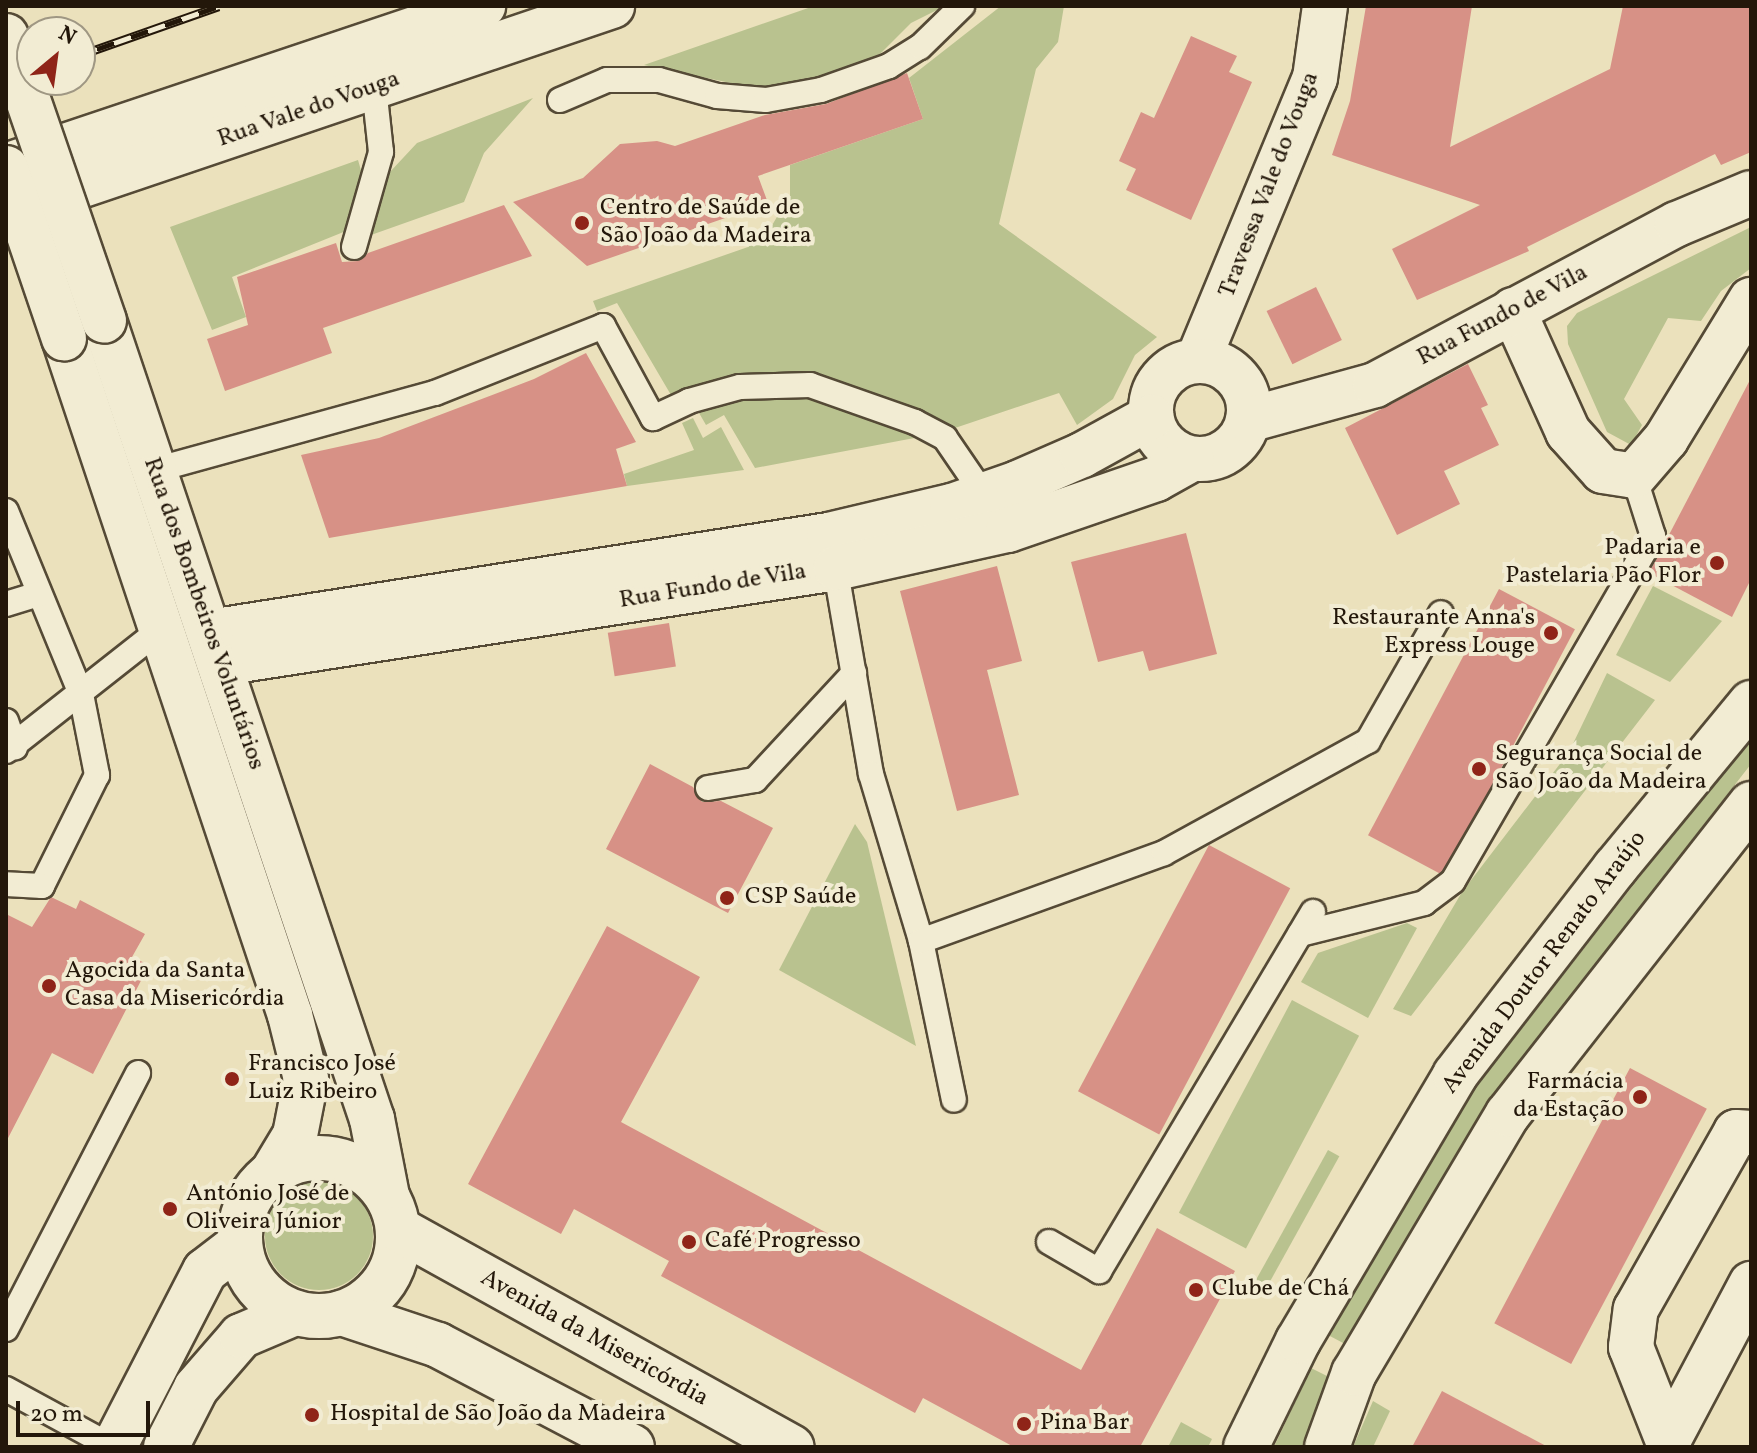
<!DOCTYPE html>
<html>
<head>
<meta charset="utf-8">
<style>
	body { margin:0 }
	#map { position:relative; width:1757px; height:1453px; overflow:hidden; background:#ebe1bc; font-family:Vollkorn,serif }
	div>[style] { position:absolute }
	[style*='--x'] { left:calc(var(--x)*1px); top:calc(var(--y)*1px); width:calc(var(--w)*1px); rotate:calc(var(--a)*1deg) }
	.green>* { inset:0; background:#b9c28f; transform-origin:0 0 }
	.round { border-radius:50% }
	.building>* { inset:0; background:#d79186; transform-origin:0 0 }
	.roads { filter:drop-shadow(2px 0 #554a36) drop-shadow(-2px 0 #554a36) drop-shadow(0 2px #554a36) drop-shadow(0 -2px #554a36) }
	.service>* { height:24px; margin:-12px; padding:0 12px; transform-origin:12px; border-radius:12px; background:#f2ecd3 }
	.minor>* { height:44px; margin:-22px; padding:0 22px; transform-origin:22px; border-radius:22px; background:#f2ecd3 }
	.minor>.ring { margin:-22px; padding:0; box-sizing:content-box; background:none; border:44px solid #f2ecd3; border-radius:50% }
	.tertiary>* { height:44px; margin:-22px; padding:0 22px; transform-origin:22px; border-radius:22px; background:#f2ecd3 }
	.tertiary>.ring { margin:-22px; padding:0; box-sizing:content-box; background:none; border:44px solid #f2ecd3; border-radius:50% }
	.secondary>* { height:44px; margin:-22px; padding:0 22px; transform-origin:22px; border-radius:22px; background:#f2ecd3 }
	.rail>* { height:9px; margin-top:-4.5px; transform-origin:0; background:repeating-linear-gradient(90deg,#f2ecd3 0 18px,#23170a 0 36px); box-sizing:border-box; border-block:2px solid #23170a }
	.bridges { filter:drop-shadow(2px 0 #554a36) drop-shadow(-2px 0 #554a36) drop-shadow(0 2px #554a36) drop-shadow(0 -2px #554a36) }
	.tertiary-bridge>* { height:44px; margin:-22px; padding:0 22px; transform-origin:22px; border-radius:22px; background:#f2ecd3 }
	.dots>* { width:22px; height:22px; translate:-50% -50%; box-sizing:border-box; border:4px solid #f2ecd3; border-radius:50% }
	span { translate:-50% -50%; white-space:nowrap; text-align:center; line-height:1.15; -webkit-text-stroke:8px #f2ecd3; paint-order:stroke }
	.street-label { font-size:24px; color:#23170a }
	.poi-label { font-size:24px; color:#23170a }
	.left { translate:0 -50%; text-align:left }
	.right { translate:-100% -50%; text-align:right }
	.frame { position:absolute; inset:0; border:8px solid #23170a; pointer-events:none }
	.north { position:absolute; left:16px; top:16px; width:80px; height:80px; box-sizing:border-box; background:#f2ecd3; border:2px solid #9f9783; border-radius:50%; rotate:29deg; font-size:22px; font-weight:700; line-height:32px; text-align:center; color:#23170a }
	.north::after { content:''; display:block; margin:auto; width:28px; height:36px; background:#8f2418; clip-path:polygon(50% 0,100% 100%,50% 72%,0 100%) }
	.scale { position:absolute; left:16px; top:1401px; width:134px; height:36px; box-sizing:border-box; border:4px solid #23170a; border-top:0; padding-left:10px; font-size:24px; line-height:28px; white-space:nowrap; color:#23170a; -webkit-text-stroke:6px #f2ecd3; paint-order:stroke }
</style>
</head>
<body>
<div id="map">
	<div class="green">
		<i style="clip-path:polygon(814px 6px,945px 6px,911px 23px,870px 64px,785px 89px,750px 87px,644px 65px)"></i>
		<i style="clip-path:polygon(1001px 6px,1064px 6px,1058px 42px,1036px 69px,999px 224px,1157px 337px,1135px 355px,1113px 399px,1077px 425px,1059px 393px,952px 429px,875px 394px,804px 378px,736px 380px,671px 395px,617px 303px,597px 311px,593px 301px,748px 247px,771px 227px,790px 195px,790px 165px,923px 119px,909px 78px)"></i>
		<i style="clip-path:polygon(533px 98px,484px 153px,464px 202px,371px 235px,389px 173px,417px 143px)"></i>
		<i style="clip-path:polygon(358px 160px,362px 174px,346px 231px,232px 277px,246px 317px,212px 330px,170px 227px)"></i>
		<i style="clip-path:polygon(1751px 227px,1751px 268px,1721px 291px,1701px 321px,1668px 318px,1624px 399px,1642px 425px,1631px 445px,1607px 432px,1568px 344px,1567px 326px,1577px 313px)"></i>
		<i style="clip-path:polygon(800px 392px,925px 436px,755px 468px,724px 415px,706px 425px,695px 406px)"></i>
		<i style="clip-path:polygon(693px 418px,703px 438px,721px 427px,744px 470px,627px 486px,624px 474px,694px 450px,682px 423px)"></i>
		<i style="clip-path:polygon(1653px 586px,1722px 621px,1670px 682px,1616px 655px)"></i>
		<i style="clip-path:polygon(1607px 673px,1655px 700px,1411px 1016px,1393px 1009px,1462px 892px,1569px 752px)"></i>
		<i style="clip-path:polygon(1751px 734px,1751px 764px,1491px 1098px,1345px 1344px,1328px 1335px,1476px 1087px)"></i>
		<i style="clip-path:polygon(855px 824px,867px 842px,916px 1046px,779px 970px)"></i>
		<i style="clip-path:polygon(1407px 923px,1417px 928px,1368px 1018px,1301px 982px,1318px 953px)"></i>
		<i style="left:1292px;top:1000px;width:76px;height:241px;rotate:28deg"></i>
		<i style="left:1328px;top:1150px;width:13px;height:155px;rotate:29deg"></i>
		<i class="round" style="left:265px;top:1182px;width:108px;height:108px"></i>
		<i style="clip-path:polygon(1311px 1368px,1331px 1378px,1302px 1447px,1274px 1447px)"></i>
		<i style="clip-path:polygon(1373px 1401px,1390px 1411px,1373px 1447px,1353px 1447px)"></i>
		<i style="clip-path:polygon(1181px 1422px,1212px 1439px,1208px 1447px,1168px 1447px)"></i>
	</div>
	<div class="building">
		<i style="clip-path:polygon(1366px 6px,1472px 6px,1450px 147px,1610px 69px,1623px 6px,1751px 6px,1751px 152px,1721px 165px,1715px 154px,1527px 247px,1529px 251px,1417px 300px,1392px 249px,1480px 205px,1332px 155px,1350px 101px)"></i>
		<i style="clip-path:polygon(1191px 36px,1237px 56px,1229px 72px,1252px 82px,1191px 220px,1126px 190px,1136px 169px,1119px 161px,1141px 112px,1154px 118px)"></i>
		<i style="clip-path:polygon(907px 73px,923px 119px,758px 176px,768px 203px,587px 266px,513px 202px,583px 178px,620px 144px,657px 141px,675px 146px,765px 115px,826px 104px)"></i>
		<i style="clip-path:polygon(504px 205px,532px 256px,323px 328px,332px 353px,225px 391px,207px 339px,248px 325px,237px 277px,336px 243px,342px 262px,358px 261px,368px 253px)"></i>
		<i style="left:1316px;top:287px;width:59px;height:55px;rotate:64deg"></i>
		<i style="clip-path:polygon(586px 353px,636px 442px,616px 449px,627px 486px,329px 538px,301px 455px,379px 438px,534px 379px)"></i>
		<i style="clip-path:polygon(1468px 364px,1488px 405px,1481px 408px,1499px 445px,1444px 471px,1460px 504px,1397px 535px,1345px 428px)"></i>
		<i style="clip-path:polygon(1751px 378px,1751px 579px,1732px 617px,1649px 573px)"></i>
		<i style="clip-path:polygon(1186px 533px,1217px 654px,1149px 671px,1143px 651px,1098px 662px,1071px 562px)"></i>
		<i style="clip-path:polygon(997px 566px,1022px 661px,987px 670px,1019px 795px,957px 811px,900px 591px)"></i>
		<i style="left:1499px;top:589px;width:86px;height:279px;rotate:28deg"></i>
		<i style="left:669px;top:623px;width:44px;height:62px;rotate:81deg"></i>
		<i style="clip-path:polygon(650px 764px,693px 787px,702px 802px,721px 801px,773px 828px,728px 913px,606px 849px)"></i>
		<i style="left:1209px;top:845px;width:92px;height:279px;rotate:28deg"></i>
		<i style="clip-path:polygon(51px 897px,76px 909px,80px 900px,145px 934px,132px 957px,149px 965px,93px 1074px,52px 1053px,6px 1142px,6px 914px,32px 927px)"></i>
		<i style="clip-path:polygon(607px 926px,700px 977px,621px 1122px,1081px 1370px,1157px 1228px,1235px 1271px,1140px 1447px,1014px 1447px,923px 1398px,915px 1413px,661px 1276px,669px 1261px,574px 1209px,561px 1234px,468px 1184px)"></i>
		<i style="left:1630px;top:1068px;width:87px;height:289px;rotate:28deg"></i>
		<i style="clip-path:polygon(1442px 1391px,1548px 1447px,1412px 1447px)"></i>
	</div>
	<div class="roads">
		<div class="service">
			<i style="--x:560;--y:100;--w:51;--a:-23.1"></i>
			<i style="--x:607;--y:80;--w:52;--a:0"></i>
			<i style="--x:659;--y:80;--w:60;--a:15.4"></i>
			<i style="--x:717;--y:96;--w:49;--a:4.7"></i>
			<i style="--x:766;--y:100;--w:56;--a:-10.3"></i>
			<i style="--x:821;--y:90;--w:72;--a:-19.4"></i>
			<i style="--x:889;--y:66;--w:36;--a:-32"></i>
			<i style="--x:920;--y:47;--w:59;--a:-44.3"></i>
			<i style="--x:354;--y:247;--w:99;--a:-74.1"></i>
			<i style="--x:381;--y:152;--w:64;--a:-96.2"></i>
			<i style="--x:155;--y:470;--w:290;--a:-15.4"></i>
			<i style="--x:435;--y:393;--w:181;--a:-21.7"></i>
			<i style="--x:603;--y:326;--w:105;--a:61.5"></i>
			<i style="--x:653;--y:418;--w:40;--a:-25"></i>
			<i style="--x:689;--y:401;--w:53;--a:-15.4"></i>
			<i style="--x:740;--y:387;--w:70;--a:-1.6"></i>
			<i style="--x:810;--y:385;--w:111;--a:19.4"></i>
			<i style="--x:915;--y:422;--w:34;--a:28"></i>
			<i style="--x:945;--y:438;--w:69;--a:55.6"></i>
			<i style="--x:6;--y:511;--w:198;--a:67.7"></i>
			<i style="--x:81;--y:694;--w:83;--a:78.8"></i>
			<i style="--x:97;--y:775;--w:124;--a:116.4"></i>
			<i style="--x:42;--y:886;--w:36;--a:-177"></i>
			<i style="--x:834;--y:560;--w:217;--a:80.2"></i>
			<i style="--x:871;--y:774;--w:174;--a:73.3"></i>
			<i style="--x:921;--y:941;--w:162;--a:78.3"></i>
			<i style="--x:6;--y:604;--w:34;--a:-17"></i>
			<i style="--x:6;--y:721;--w:28;--a:71"></i>
			<i style="--x:6;--y:751;--w:196;--a:-38.2"></i>
			<i style="--x:708;--y:788;--w:48;--a:-9.7"></i>
			<i style="--x:755;--y:780;--w:146;--a:-47.2"></i>
			<i style="--x:1300;--y:934;--w:128;--a:-14"></i>
			<i style="--x:1424;--y:903;--w:36;--a:-37"></i>
			<i style="--x:1453;--y:881;--w:399;--a:-59.9"></i>
			<i style="--x:1653;--y:536;--w:63;--a:-107.6"></i>
			<i style="--x:921;--y:941;--w:258;--a:-19.9"></i>
			<i style="--x:1164;--y:853;--w:233;--a:-28.8"></i>
			<i style="--x:1368;--y:741;--w:147;--a:-60.3"></i>
			<i style="--x:1049;--y:1242;--w:58;--a:30.1"></i>
			<i style="--x:1099;--y:1271;--w:418;--a:-59.2"></i>
			<i style="--x:6;--y:1329;--w:288;--a:-62.7"></i>
			<i style="--x:6;--y:1389;--w:122;--a:28.5"></i>
		</div>
		<div class="minor">
			<i style="--x:11;--y:164;--w:498;--a:-18.5"></i>
			<i style="--x:24;--y:205;--w:621;--a:-18.7"></i>
			<i style="--x:1513;--y:310;--w:134;--a:65.7"></i>
			<i style="--x:1568;--y:432;--w:52;--a:48.1"></i>
			<i style="--x:1603;--y:471;--w:31;--a:9"></i>
			<i style="--x:1634;--y:476;--w:49;--a:-49.1"></i>
			<i style="--x:1666;--y:439;--w:163;--a:-58.6"></i>
			<i style="--x:1198;--y:360;--w:305;--a:-67.5"></i>
			<i style="--x:1315;--y:78;--w:73;--a:-82.1"></i>
			<i class="ring" style="left:1151px;top:361px;width:54px;height:54px"></i>
			<i style="--x:1248;--y:420;--w:132;--a:-15.4"></i>
			<i style="--x:1375;--y:385;--w:342;--a:-28.1"></i>
			<i style="--x:1677;--y:224;--w:80;--a:-22.7"></i>
			<i style="--x:210;--y:632;--w:627;--a:-8.91"></i>
			<i style="--x:829;--y:535;--w:126;--a:-13.3"></i>
			<i style="--x:952;--y:506;--w:70;--a:-19.2"></i>
			<i style="--x:1018;--y:483;--w:70;--a:-23.6"></i>
			<i style="--x:1082;--y:455;--w:79;--a:-28.8"></i>
			<i style="--x:221;--y:663;--w:622;--a:-8.78"></i>
			<i style="--x:836;--y:568;--w:176;--a:-12.5"></i>
			<i style="--x:1008;--y:530;--w:157;--a:-19"></i>
			<i style="--x:1156;--y:479;--w:41;--a:-29.1"></i>
			<i style="--x:1668;--y:1441;--w:101;--a:-111.5"></i>
			<i style="--x:1631;--y:1347;--w:38;--a:-83"></i>
			<i style="--x:1636;--y:1309;--w:203;--a:-60.5"></i>
			<i style="--x:1736;--y:1132;--w:15;--a:4"></i>
			<i style="--x:114;--y:1447;--w:198;--a:-62.7"></i>
			<i style="--x:205;--y:1271;--w:44;--a:-37.6"></i>
			<i style="--x:166;--y:1447;--w:66;--a:-63"></i>
			<i style="--x:196;--y:1388;--w:69;--a:-49.1"></i>
			<i style="--x:241;--y:1336;--w:59;--a:-23.1"></i>
			<i style="--x:1669;--y:1447;--w:6;--a:-99"></i>
			<i style="--x:1668;--y:1441;--w:178;--a:-62.1"></i>
		</div>
		<div class="tertiary">
			<i style="--x:104;--y:321;--w:842;--a:71.44"></i>
			<i style="--x:372;--y:1119;--w:78;--a:79"></i>
			<i style="--x:64;--y:338;--w:714;--a:71.54"></i>
			<i style="--x:290;--y:1015;--w:66;--a:76"></i>
			<i style="--x:306;--y:1079;--w:57;--a:101.1"></i>
			<i style="--x:295;--y:1135;--w:47;--a:121"></i>
			<i class="ring" style="left:240px;top:1158px;width:114px;height:114px"></i>
			<i style="--x:398;--y:1229;--w:450;--a:29"></i>
			<i style="--x:342;--y:1313;--w:101;--a:18.4"></i>
			<i style="--x:438;--y:1345;--w:219;--a:27.7"></i>
		</div>
		<div class="secondary">
			<i style="--x:1246;--y:1447;--w:118;--a:-63.9"></i>
			<i style="--x:1298;--y:1341;--w:309;--a:-59.4"></i>
			<i style="--x:1455;--y:1075;--w:262;--a:-52.3"></i>
			<i style="--x:1615;--y:868;--w:214;--a:-50.5"></i>
			<i style="--x:1327;--y:1447;--w:79;--a:-70"></i>
			<i style="--x:1354;--y:1373;--w:301;--a:-59.3"></i>
			<i style="--x:1508;--y:1114;--w:394;--a:-51.9"></i>
		</div>
	</div>
	<div class="rail">
		<i style="--x:80;--y:55;--w:147;--a:-19.4"></i>
		<i style="--x:6;--y:80;--w:28;--a:-19"></i>
	</div>
	<div class="bridges">
		<div class="tertiary-bridge">
			<i style="--x:6;--y:36;--w:301;--a:71"></i>
			<i style="--x:6;--y:168;--w:180;--a:71.2"></i>
		</div>
	</div>
	<div class="dots">
		<i style="left:582px;top:223px;background:#8f2418"></i>
		<i style="left:1717px;top:563px;background:#8f2418"></i>
		<i style="left:1551px;top:633px;background:#8f2418"></i>
		<i style="left:1479px;top:769px;background:#8f2418"></i>
		<i style="left:727px;top:898px;background:#8f2418"></i>
		<i style="left:49px;top:986px;background:#8f2418"></i>
		<i style="left:232px;top:1079px;background:#8f2418"></i>
		<i style="left:1640px;top:1097px;background:#8f2418"></i>
		<i style="left:170px;top:1209px;background:#8f2418"></i>
		<i style="left:689px;top:1242px;background:#8f2418"></i>
		<i style="left:1196px;top:1290px;background:#8f2418"></i>
		<i style="left:312px;top:1415px;background:#8f2418"></i>
		<i style="left:1024px;top:1424px;background:#8f2418"></i>
	</div>
	<div class="street-label">
		<span style="left:309px;top:110px;rotate:-19deg">Rua Vale do Vouga</span>
		<span style="left:1270px;top:185px;rotate:-69deg">Travessa Vale do Vouga</span>
		<span style="left:1503px;top:316px;rotate:-28deg">Rua Fundo de Vila</span>
		<span style="left:713px;top:587px;rotate:-9deg">Rua Fundo de Vila</span>
		<span style="left:203px;top:614px;rotate:71deg">Rua dos Bombeiros Voluntários</span>
		<span style="left:1545px;top:963px;rotate:-53deg">Avenida Doutor Renato Araújo</span>
		<span style="left:594px;top:1339px;rotate:29deg">Avenida da Misericórdia</span>
	</div>
	<div class="poi-label">
		<span class="left" style="left:600px;top:223px">Centro de Saúde de<br>São João da Madeira</span>
		<span class="right" style="left:1701px;top:563px">Padaria e<br>Pastelaria Pão Flor</span>
		<span class="right" style="left:1535px;top:633px">Restaurante Anna's<br>Express Louge</span>
		<span class="left" style="left:1495px;top:769px">Segurança Social de<br>São João da Madeira</span>
		<span class="left" style="left:745px;top:898px">CSP Saúde</span>
		<span class="left" style="left:65px;top:986px">Agocida da Santa<br>Casa da Misericórdia</span>
		<span class="left" style="left:248px;top:1079px">Francisco José<br>Luiz Ribeiro</span>
		<span class="right" style="left:1624px;top:1097px">Farmácia<br>da Estação</span>
		<span class="left" style="left:186px;top:1209px">António José de<br>Oliveira Júnior</span>
		<span class="left" style="left:705px;top:1242px">Café Progresso</span>
		<span class="left" style="left:1212px;top:1290px">Clube de Chá</span>
		<span class="left" style="left:330px;top:1415px">Hospital de São João da Madeira</span>
		<span class="left" style="left:1040px;top:1424px">Pina Bar</span>
	</div>
	<div class="frame"></div>
	<div class="north">N</div>
	<div class="scale">20 m</div>
</div>
</body>
</html>
